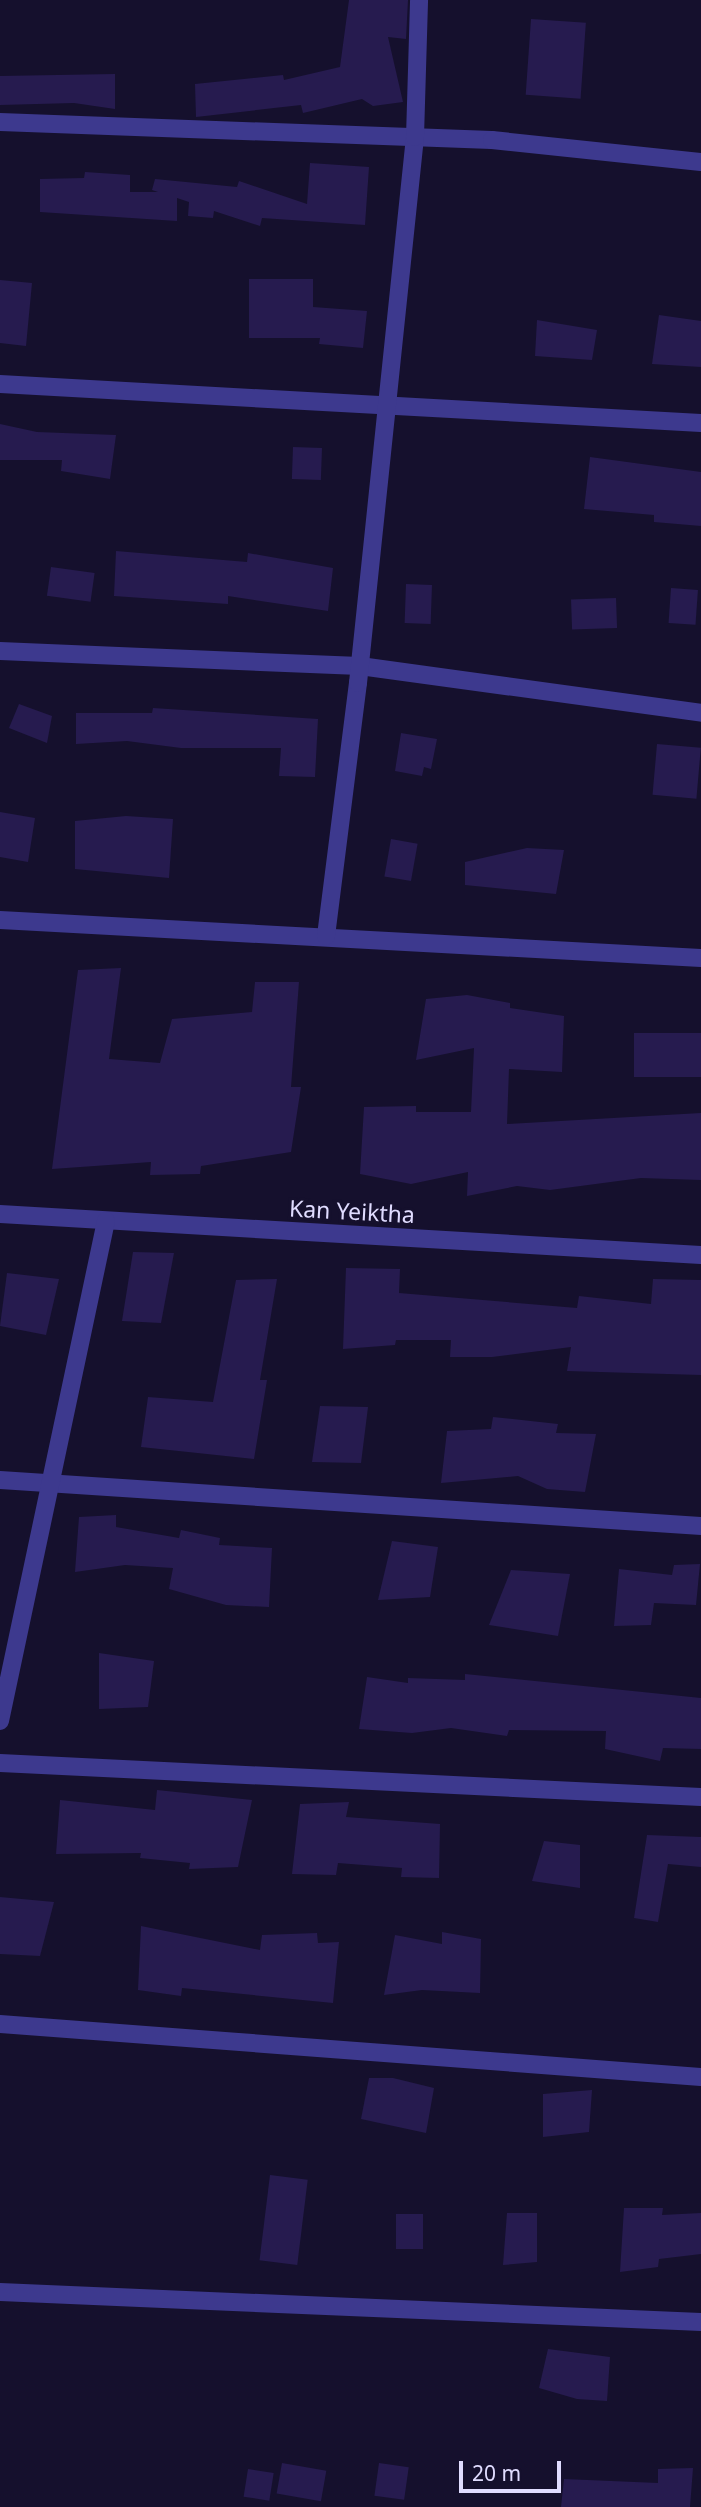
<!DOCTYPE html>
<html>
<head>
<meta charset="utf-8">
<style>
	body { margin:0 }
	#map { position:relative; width:701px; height:2507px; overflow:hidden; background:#15102d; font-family:"Noto Sans",sans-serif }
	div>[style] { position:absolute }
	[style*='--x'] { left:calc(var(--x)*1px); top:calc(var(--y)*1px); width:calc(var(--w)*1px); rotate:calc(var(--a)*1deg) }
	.building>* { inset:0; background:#261b4f; transform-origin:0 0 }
	.minor>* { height:18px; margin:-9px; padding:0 9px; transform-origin:9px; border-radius:9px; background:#3d398e }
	span { translate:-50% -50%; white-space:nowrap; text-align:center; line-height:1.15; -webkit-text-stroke:6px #15102d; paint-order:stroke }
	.street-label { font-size:23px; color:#e0dcff }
	.scale { position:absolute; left:459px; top:2461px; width:102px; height:32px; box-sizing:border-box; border:4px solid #e0dcff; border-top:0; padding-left:9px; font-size:21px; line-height:24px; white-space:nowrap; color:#e0dcff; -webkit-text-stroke:5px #15102d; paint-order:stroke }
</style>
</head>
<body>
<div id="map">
	<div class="building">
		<i style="clip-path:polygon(349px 0,408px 0,406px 39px,388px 37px,403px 102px,373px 106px,362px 99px,303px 113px,301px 105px,196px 117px,195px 84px,283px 75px,284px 80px,340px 67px)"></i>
		<i style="left:531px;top:19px;width:55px;height:76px;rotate:4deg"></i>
		<i style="clip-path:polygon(115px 74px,115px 109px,74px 103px,0 105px,0 76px)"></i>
		<i style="clip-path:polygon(310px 163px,369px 167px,365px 225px,262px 218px,260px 226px,214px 211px,213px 218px,188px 216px,189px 202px,177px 198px,177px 221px,40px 212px,40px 179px,84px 178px,85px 172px,130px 175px,130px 192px,158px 192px,152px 190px,155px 179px,237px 187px,239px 181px,307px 204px)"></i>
		<i style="clip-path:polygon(249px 279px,313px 279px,313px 307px,367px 311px,363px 348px,319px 344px,320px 338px,249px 338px)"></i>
		<i style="clip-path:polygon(0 280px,32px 283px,26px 346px,0 343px)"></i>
		<i style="clip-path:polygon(659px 315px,701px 321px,701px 367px,652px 364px)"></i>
		<i style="clip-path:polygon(537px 320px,597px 330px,592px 360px,535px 356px)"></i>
		<i style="clip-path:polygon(0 424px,37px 432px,116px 435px,110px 479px,61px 471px,62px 460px,0 460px)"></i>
		<i style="left:293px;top:447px;width:29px;height:32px;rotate:2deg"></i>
		<i style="clip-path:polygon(590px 457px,701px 472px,701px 526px,654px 522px,654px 515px,584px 509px)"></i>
		<i style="clip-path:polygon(116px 551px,247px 562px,248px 553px,333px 568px,328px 611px,228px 596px,228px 604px,114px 596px)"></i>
		<i style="left:51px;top:567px;width:44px;height:29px;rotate:8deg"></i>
		<i style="left:406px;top:584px;width:26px;height:39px;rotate:2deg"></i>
		<i style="left:671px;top:588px;width:27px;height:35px;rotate:4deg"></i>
		<i style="left:616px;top:598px;width:30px;height:45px;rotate:88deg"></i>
		<i style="clip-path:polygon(19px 704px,52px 716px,47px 743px,9px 728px)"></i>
		<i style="clip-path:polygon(153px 708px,318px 719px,315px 777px,279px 776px,281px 748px,181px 748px,127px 741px,76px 744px,76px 713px,152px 713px)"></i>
		<i style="clip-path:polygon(401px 733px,437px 739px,431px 769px,424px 767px,422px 776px,395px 771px)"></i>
		<i style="left:657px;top:744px;width:44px;height:51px;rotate:5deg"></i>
		<i style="clip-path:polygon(0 812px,35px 818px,28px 862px,0 857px)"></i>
		<i style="clip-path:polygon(126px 816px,173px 819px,169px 878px,75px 869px,75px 821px)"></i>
		<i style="left:391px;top:839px;width:27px;height:38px;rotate:10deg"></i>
		<i style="clip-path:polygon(527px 848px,564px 850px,556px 894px,465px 885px,465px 862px)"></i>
		<i style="clip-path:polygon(121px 968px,109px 1059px,160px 1063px,172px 1019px,252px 1012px,255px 982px,299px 982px,291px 1087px,301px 1087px,291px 1152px,201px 1166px,200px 1174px,150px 1175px,151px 1162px,52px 1169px,78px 970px)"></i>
		<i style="clip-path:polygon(467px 995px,510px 1003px,510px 1008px,564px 1016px,562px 1072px,509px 1069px,507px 1124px,701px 1113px,701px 1180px,641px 1178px,550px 1190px,517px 1186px,467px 1196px,468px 1172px,411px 1184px,360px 1174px,364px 1107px,416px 1106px,416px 1112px,471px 1112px,474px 1048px,416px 1060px,426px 999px)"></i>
		<i style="left:634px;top:1033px;width:67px;height:44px"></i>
		<i style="clip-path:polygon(133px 1252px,174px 1253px,161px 1323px,122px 1321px)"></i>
		<i style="clip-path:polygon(346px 1268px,400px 1269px,399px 1293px,577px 1308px,579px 1296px,651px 1304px,653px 1279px,701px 1280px,701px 1375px,567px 1371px,571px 1347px,492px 1357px,450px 1357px,451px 1340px,396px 1340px,395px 1345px,343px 1349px)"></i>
		<i style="clip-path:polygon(7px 1273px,59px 1279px,46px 1335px,0 1326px)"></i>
		<i style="clip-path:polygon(277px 1279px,260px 1380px,267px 1380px,254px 1459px,141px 1447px,148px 1397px,213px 1402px,236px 1280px)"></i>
		<i style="clip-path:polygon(320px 1406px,368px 1407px,361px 1463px,312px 1462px)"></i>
		<i style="clip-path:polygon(493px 1417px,558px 1424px,556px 1433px,596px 1434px,585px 1492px,547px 1489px,518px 1476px,441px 1483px,447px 1431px,491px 1429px)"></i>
		<i style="clip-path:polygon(116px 1515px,116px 1527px,179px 1538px,181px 1530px,220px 1538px,219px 1545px,272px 1548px,269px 1607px,226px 1605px,169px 1589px,173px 1568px,125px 1565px,75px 1572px,79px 1517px)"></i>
		<i style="clip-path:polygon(392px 1541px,438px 1547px,430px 1597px,378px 1600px)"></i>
		<i style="clip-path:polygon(700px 1564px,696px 1605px,654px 1603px,651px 1625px,614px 1626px,619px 1569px,672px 1575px,674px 1565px)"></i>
		<i style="clip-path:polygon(511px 1570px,570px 1574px,558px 1636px,489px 1625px)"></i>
		<i style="clip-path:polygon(99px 1653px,154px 1661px,148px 1707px,99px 1709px)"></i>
		<i style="clip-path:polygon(465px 1674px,701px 1698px,701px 1749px,663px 1748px,660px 1761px,605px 1749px,606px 1731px,509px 1730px,507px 1736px,451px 1728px,412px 1733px,359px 1729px,367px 1677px,408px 1683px,408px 1678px,465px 1680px)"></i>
		<i style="clip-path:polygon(157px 1790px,252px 1800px,238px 1867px,189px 1869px,190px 1863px,140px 1858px,141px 1853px,56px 1854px,60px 1800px,155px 1810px)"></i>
		<i style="clip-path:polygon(349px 1802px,346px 1817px,440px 1824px,439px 1878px,401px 1877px,402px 1868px,338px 1863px,336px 1875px,292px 1874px,300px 1804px)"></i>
		<i style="clip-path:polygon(647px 1835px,701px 1837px,701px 1867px,668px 1864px,658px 1922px,634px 1918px)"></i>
		<i style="clip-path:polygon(544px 1841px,580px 1845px,580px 1888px,532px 1881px)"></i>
		<i style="clip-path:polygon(0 1897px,54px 1902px,40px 1956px,0 1954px)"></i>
		<i style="clip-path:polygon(141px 1926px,260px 1950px,262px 1935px,317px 1933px,318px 1943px,339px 1942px,333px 2003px,182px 1988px,181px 1996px,138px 1990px)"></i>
		<i style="clip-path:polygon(442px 1932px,481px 1939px,480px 1993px,422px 1990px,384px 1995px,395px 1935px,442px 1944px)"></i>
		<i style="clip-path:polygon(369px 2078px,393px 2078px,434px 2088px,426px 2133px,361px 2119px)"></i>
		<i style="clip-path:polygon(592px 2090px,589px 2132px,543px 2137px,543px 2094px)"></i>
		<i style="left:270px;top:2175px;width:38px;height:86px;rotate:7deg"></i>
		<i style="clip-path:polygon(624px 2208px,663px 2208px,662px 2215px,701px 2213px,701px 2254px,659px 2259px,658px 2267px,620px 2272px)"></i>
		<i style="clip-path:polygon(507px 2213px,537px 2213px,537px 2262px,503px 2265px)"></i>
		<i style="left:396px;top:2214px;width:27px;height:35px"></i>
		<i style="clip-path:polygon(548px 2349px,610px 2357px,607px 2401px,577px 2399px,539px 2388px)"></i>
		<i style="left:282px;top:2463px;width:45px;height:31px;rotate:10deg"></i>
		<i style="left:379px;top:2463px;width:30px;height:33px;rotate:8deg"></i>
		<i style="clip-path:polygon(693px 2468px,690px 2507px,561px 2507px,564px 2479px,658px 2483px,658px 2469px)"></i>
		<i style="left:248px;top:2469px;width:26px;height:28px;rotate:9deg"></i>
	</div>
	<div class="minor">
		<i style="--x:0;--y:122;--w:492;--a:2.1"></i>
		<i style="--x:492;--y:140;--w:210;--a:6"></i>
		<i style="--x:0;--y:384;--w:702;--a:3.18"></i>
		<i style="--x:0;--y:651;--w:360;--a:2.4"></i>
		<i style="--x:360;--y:666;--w:344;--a:7.8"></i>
		<i style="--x:0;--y:920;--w:702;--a:3.1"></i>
		<i style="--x:326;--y:936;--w:255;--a:-82.8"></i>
		<i style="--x:358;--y:683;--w:549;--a:-84.04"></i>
		<i style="--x:415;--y:137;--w:137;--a:-88.3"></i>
		<i style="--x:0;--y:1214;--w:702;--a:3.35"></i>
		<i style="--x:0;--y:1480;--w:703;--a:3.75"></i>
		<i style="--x:0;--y:1721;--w:511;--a:-78.03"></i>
		<i style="--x:0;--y:1763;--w:702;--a:2.78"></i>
		<i style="--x:0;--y:2024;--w:703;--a:4.32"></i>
		<i style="--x:0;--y:2292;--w:702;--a:2.45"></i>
	</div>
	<div class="street-label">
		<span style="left:352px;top:1211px;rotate:3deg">Kan Yeiktha</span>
	</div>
	<div class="scale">20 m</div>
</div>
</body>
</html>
